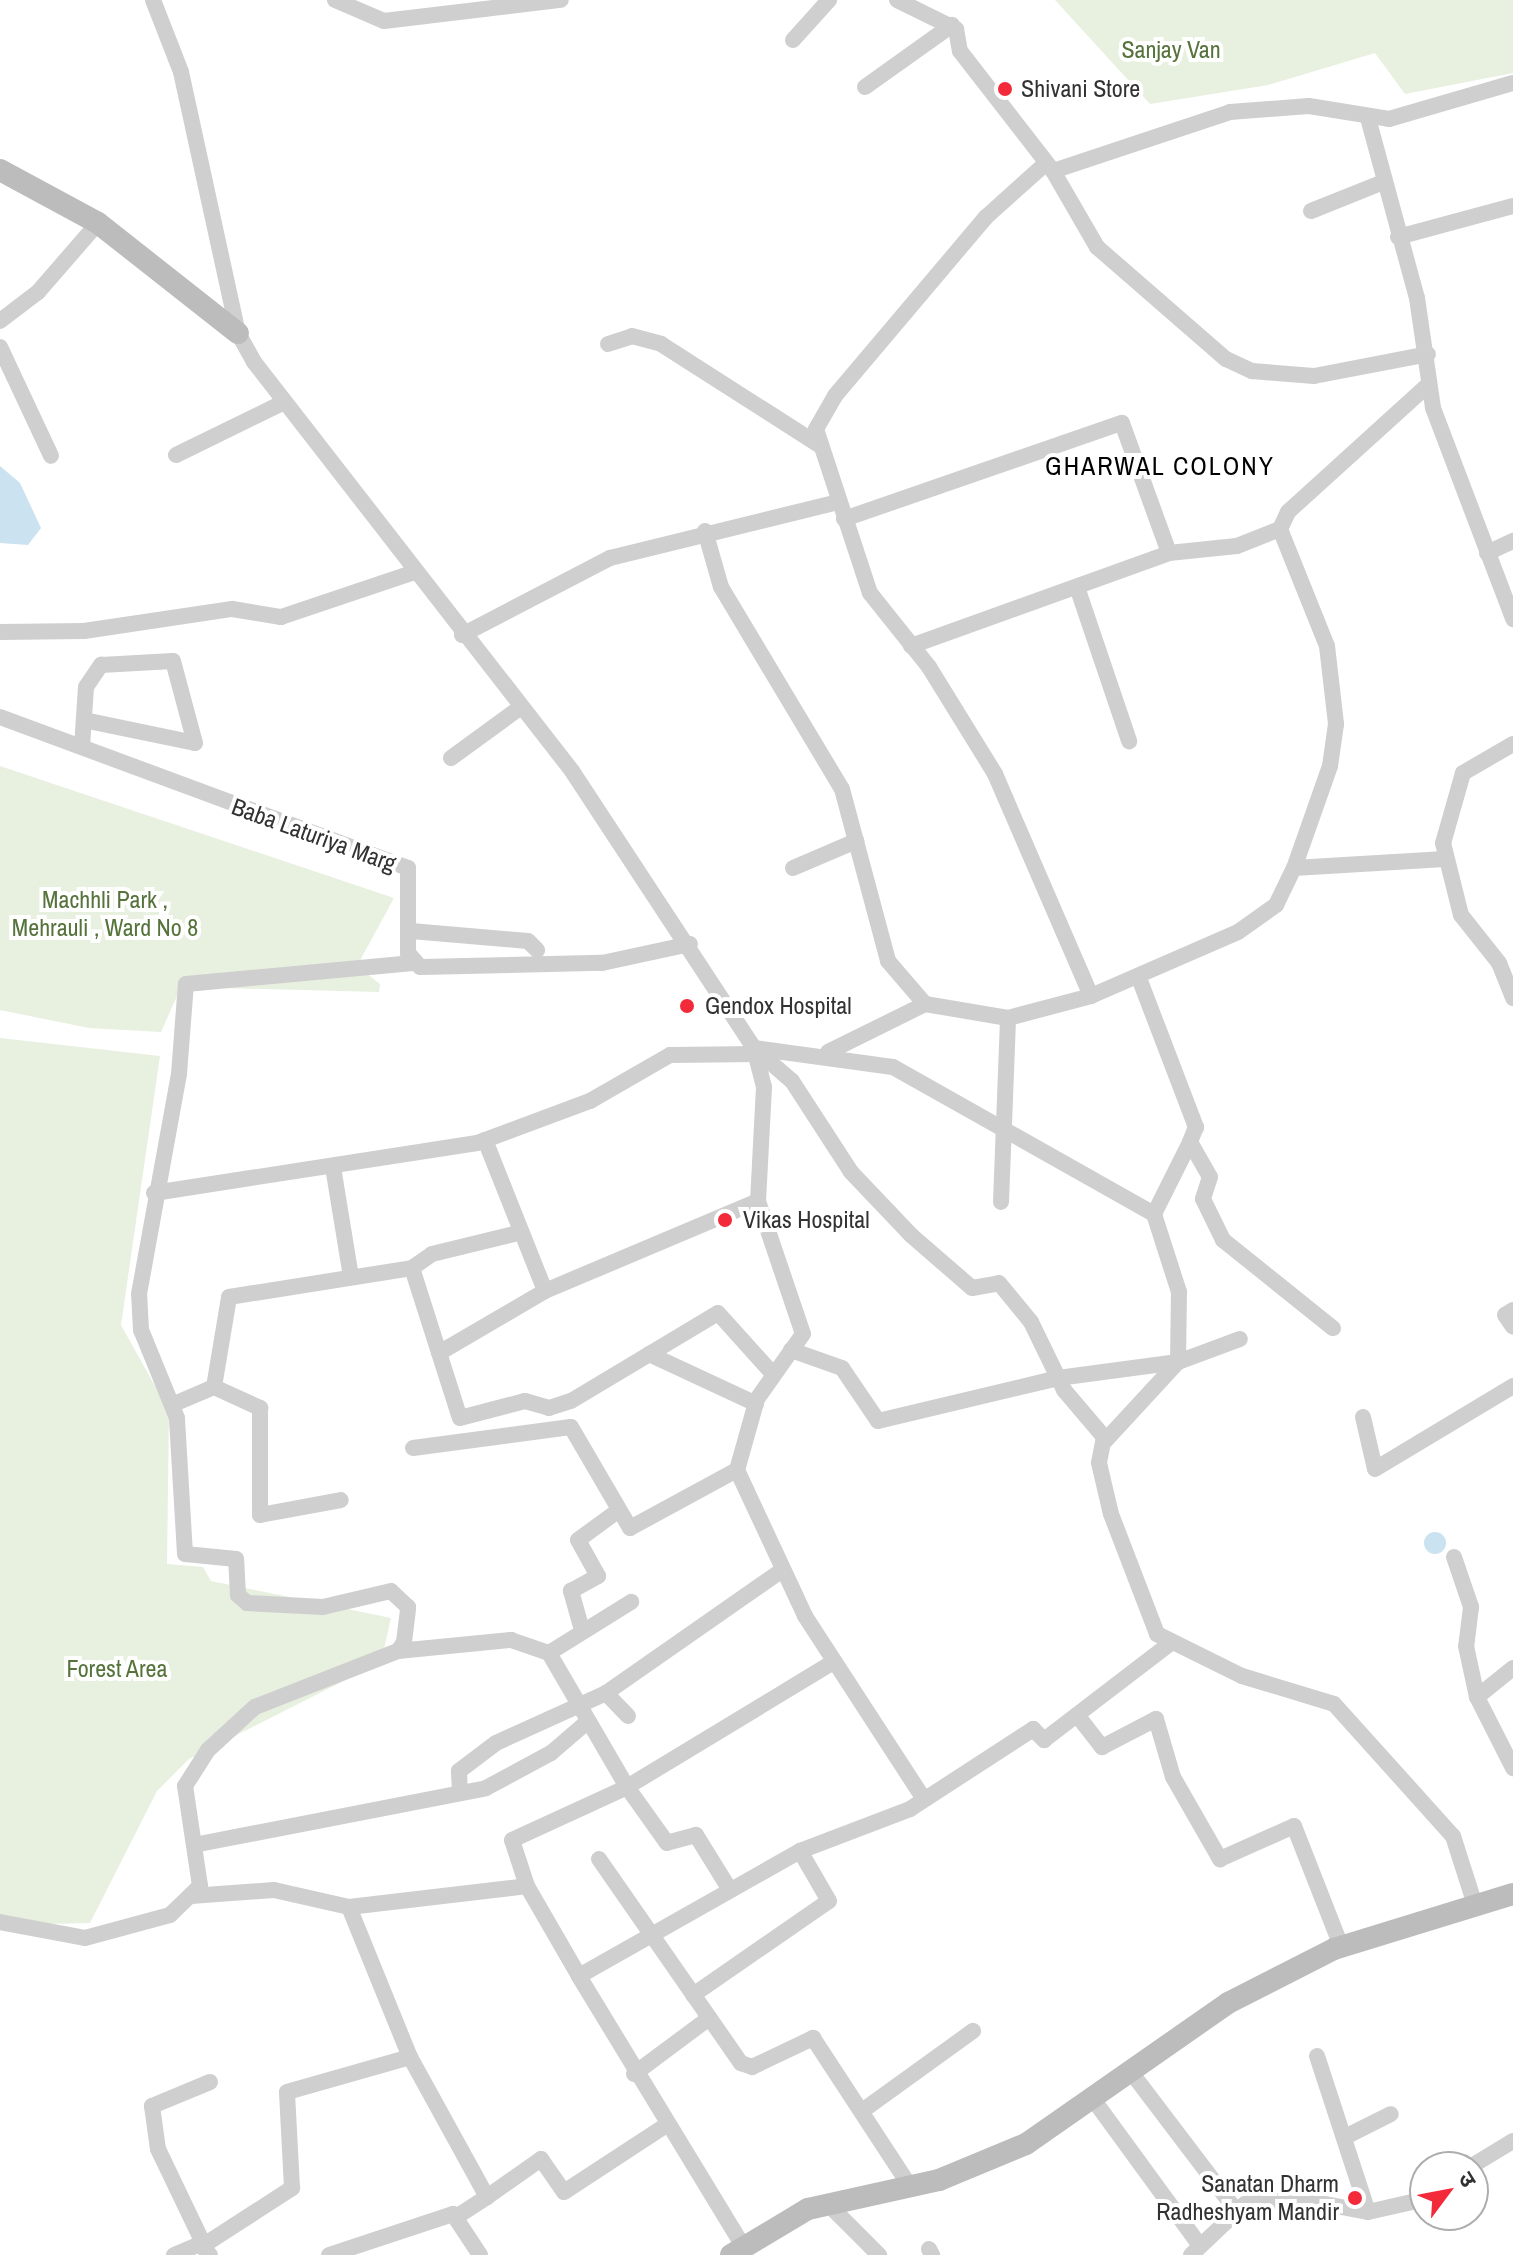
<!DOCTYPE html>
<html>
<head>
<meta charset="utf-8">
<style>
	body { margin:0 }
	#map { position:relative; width:1513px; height:2255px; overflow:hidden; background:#fff; font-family:"Archivo Narrow","Noto Sans Devanagari",sans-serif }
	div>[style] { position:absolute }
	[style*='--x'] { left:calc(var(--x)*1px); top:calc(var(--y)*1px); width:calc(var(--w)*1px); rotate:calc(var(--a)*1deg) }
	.green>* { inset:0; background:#e8f0e0 }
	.water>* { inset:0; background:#cbe2f0 }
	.round { border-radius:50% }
	.street>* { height:16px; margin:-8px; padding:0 8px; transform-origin:8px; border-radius:8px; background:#cfcfcf }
	.secondary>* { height:22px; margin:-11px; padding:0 11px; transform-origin:11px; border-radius:11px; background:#bcbcbc }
	.dots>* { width:22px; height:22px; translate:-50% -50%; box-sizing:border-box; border:4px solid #fff; border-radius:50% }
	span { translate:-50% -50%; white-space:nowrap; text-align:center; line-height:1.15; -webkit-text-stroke:8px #fff; paint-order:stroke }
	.park-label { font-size:24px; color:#55733b }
	.poi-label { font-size:24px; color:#323232 }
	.left { translate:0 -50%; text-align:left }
	.right { translate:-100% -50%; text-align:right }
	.street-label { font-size:24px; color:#323232 }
	.neighbourhood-label { font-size:26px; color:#000; letter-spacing:2px }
	.north { position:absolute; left:1409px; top:2151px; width:80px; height:80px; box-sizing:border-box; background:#fff; border:2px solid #adadad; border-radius:50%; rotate:58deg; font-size:22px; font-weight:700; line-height:32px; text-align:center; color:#323232 }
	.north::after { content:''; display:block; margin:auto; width:28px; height:36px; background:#f32a3a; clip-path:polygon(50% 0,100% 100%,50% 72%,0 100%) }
</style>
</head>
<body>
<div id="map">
	<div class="green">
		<i style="clip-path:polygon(1055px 0,1513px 0,1513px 73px,1405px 94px,1375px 53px,1268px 85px,1150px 104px)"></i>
		<i style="clip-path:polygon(0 766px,394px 898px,357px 966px,380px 984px,379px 992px,181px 987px,161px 1032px,89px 1028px,0 1010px)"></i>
		<i style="clip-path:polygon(0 1038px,160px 1056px,121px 1325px,169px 1411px,167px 1564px,203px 1567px,211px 1581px,391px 1618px,381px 1662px,189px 1759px,157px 1791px,90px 1923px,0 1925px)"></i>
	</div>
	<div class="water">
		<i style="clip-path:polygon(0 466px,20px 483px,41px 528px,28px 545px,0 543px)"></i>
		<i class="round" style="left:1424px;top:1532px;width:22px;height:22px"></i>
	</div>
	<div class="street">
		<i style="--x:153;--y:0;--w:77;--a:68.7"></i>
		<i style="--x:181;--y:72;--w:267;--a:77.7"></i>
		<i style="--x:238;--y:333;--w:33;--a:61"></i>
		<i style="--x:254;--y:362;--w:518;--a:52.13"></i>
		<i style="--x:572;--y:771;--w:331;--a:56.7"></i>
		<i style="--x:754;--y:1048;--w:40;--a:75.6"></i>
		<i style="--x:764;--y:1087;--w:114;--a:93"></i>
		<i style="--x:758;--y:1201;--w:140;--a:71.3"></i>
		<i style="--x:803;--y:1334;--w:80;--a:125.3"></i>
		<i style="--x:757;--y:1399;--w:74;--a:105.7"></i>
		<i style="--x:737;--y:1470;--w:161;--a:65"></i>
		<i style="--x:805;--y:1616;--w:217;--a:57"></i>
		<i style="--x:335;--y:0;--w:53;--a:23.2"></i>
		<i style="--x:384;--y:21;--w:178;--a:-6.8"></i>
		<i style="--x:897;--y:0;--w:66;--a:26.2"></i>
		<i style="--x:956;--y:29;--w:22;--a:80"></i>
		<i style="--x:960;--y:51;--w:152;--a:52.2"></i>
		<i style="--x:1053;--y:171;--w:88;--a:59.9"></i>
		<i style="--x:1097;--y:247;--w:171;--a:41"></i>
		<i style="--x:1226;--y:359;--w:29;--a:25"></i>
		<i style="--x:1252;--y:371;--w:62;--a:4.6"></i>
		<i style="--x:1314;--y:376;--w:116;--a:-10.9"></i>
		<i style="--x:793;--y:40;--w:54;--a:-48"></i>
		<i style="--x:865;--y:87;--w:107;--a:-35.5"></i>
		<i style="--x:1368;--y:118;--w:187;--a:74.8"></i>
		<i style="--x:1417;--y:298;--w:111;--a:81.7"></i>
		<i style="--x:1433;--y:408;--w:226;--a:69.2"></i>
		<i style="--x:1044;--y:165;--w:78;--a:138.1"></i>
		<i style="--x:986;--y:217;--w:234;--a:130.2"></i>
		<i style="--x:835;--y:396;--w:38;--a:120"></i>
		<i style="--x:816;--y:429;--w:173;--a:71.8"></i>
		<i style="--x:870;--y:593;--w:95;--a:51.4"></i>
		<i style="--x:929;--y:667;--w:126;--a:58.3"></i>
		<i style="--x:995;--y:774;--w:242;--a:66.6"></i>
		<i style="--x:1053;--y:171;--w:187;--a:-18.4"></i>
		<i style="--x:1230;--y:112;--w:79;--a:-4.3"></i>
		<i style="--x:1309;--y:106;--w:81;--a:9.2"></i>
		<i style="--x:1389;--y:119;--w:129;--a:-16.2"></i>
		<i style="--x:1311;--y:211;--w:75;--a:-21.8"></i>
		<i style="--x:1398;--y:237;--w:119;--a:-15.1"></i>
		<i style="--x:0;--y:321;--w:48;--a:-37.3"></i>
		<i style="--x:38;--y:292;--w:91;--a:-49"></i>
		<i style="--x:608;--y:344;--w:25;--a:-18"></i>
		<i style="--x:632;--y:336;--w:30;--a:15"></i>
		<i style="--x:661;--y:344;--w:188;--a:32.6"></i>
		<i style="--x:0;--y:347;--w:120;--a:64.9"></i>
		<i style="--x:1429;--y:384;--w:190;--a:137.8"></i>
		<i style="--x:1288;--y:512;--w:19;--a:115"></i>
		<i style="--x:1280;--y:529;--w:126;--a:68.1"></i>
		<i style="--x:1327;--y:646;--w:79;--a:83.4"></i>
		<i style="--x:1336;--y:724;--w:42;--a:98.1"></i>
		<i style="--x:1330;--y:766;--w:108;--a:109.4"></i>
		<i style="--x:1294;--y:868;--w:151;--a:-3.4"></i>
		<i style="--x:176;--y:455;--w:116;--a:-26.1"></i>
		<i style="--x:844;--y:519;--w:294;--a:-19.1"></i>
		<i style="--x:1122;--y:423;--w:138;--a:70.1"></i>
		<i style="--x:705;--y:531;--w:58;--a:74.1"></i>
		<i style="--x:721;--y:587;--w:235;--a:59.1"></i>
		<i style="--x:842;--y:789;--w:178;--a:75"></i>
		<i style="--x:888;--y:961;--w:57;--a:49.3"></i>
		<i style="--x:925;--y:1004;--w:84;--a:9.6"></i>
		<i style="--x:1008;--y:1018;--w:86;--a:-14.8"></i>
		<i style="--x:1091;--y:996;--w:160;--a:-23.5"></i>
		<i style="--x:1238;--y:932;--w:47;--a:-35.4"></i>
		<i style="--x:1276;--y:905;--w:41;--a:-64.1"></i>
		<i style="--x:1487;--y:553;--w:29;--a:-25"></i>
		<i style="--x:1077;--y:587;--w:163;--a:71.3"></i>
		<i style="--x:0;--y:632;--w:84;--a:-0.7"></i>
		<i style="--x:84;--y:631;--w:150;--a:-8.5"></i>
		<i style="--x:232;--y:609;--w:50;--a:9.3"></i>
		<i style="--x:281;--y:617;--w:138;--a:-18.6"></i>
		<i style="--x:462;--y:635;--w:167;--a:-27.5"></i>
		<i style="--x:610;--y:558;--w:235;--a:-13.8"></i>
		<i style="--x:911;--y:646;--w:274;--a:-19.8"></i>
		<i style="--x:1169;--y:553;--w:68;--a:-5.9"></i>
		<i style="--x:1237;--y:546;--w:46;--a:-21.6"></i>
		<i style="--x:0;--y:717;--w:435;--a:20.3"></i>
		<i style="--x:408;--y:868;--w:85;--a:90"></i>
		<i style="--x:408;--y:953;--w:18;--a:49"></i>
		<i style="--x:420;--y:967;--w:182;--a:-1.3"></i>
		<i style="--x:602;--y:963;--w:90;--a:-12.2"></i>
		<i style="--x:1513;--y:744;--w:58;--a:149.9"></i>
		<i style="--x:1463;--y:773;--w:73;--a:105.9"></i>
		<i style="--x:1443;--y:843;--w:74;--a:76"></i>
		<i style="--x:1461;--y:915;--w:61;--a:51.6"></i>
		<i style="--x:1499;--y:963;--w:38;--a:68"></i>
		<i style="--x:82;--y:747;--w:60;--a:-86.2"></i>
		<i style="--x:86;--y:687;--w:27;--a:-56"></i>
		<i style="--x:101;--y:665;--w:72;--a:-3.2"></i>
		<i style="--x:173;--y:661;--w:85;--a:75"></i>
		<i style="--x:195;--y:743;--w:108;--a:-168.3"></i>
		<i style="--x:451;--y:758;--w:87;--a:-36.1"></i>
		<i style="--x:793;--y:868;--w:69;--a:-23.2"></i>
		<i style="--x:411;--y:931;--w:117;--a:4.9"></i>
		<i style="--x:528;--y:941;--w:13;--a:45"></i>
		<i style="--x:1139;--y:978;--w:160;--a:69.1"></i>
		<i style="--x:1196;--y:1127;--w:16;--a:112"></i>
		<i style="--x:1190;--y:1142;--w:40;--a:60.3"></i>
		<i style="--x:1210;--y:1177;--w:23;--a:108"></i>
		<i style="--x:1203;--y:1199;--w:46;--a:64"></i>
		<i style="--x:1223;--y:1240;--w:141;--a:38.7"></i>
		<i style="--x:754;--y:1048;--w:140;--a:7.8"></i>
		<i style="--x:893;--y:1067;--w:300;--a:29.4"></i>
		<i style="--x:1154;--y:1214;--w:80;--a:-63.4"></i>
		<i style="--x:755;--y:1049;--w:49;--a:40.9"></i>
		<i style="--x:792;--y:1081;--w:108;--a:57"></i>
		<i style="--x:851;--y:1172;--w:88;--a:46.4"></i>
		<i style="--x:912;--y:1236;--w:79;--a:40.9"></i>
		<i style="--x:972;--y:1288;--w:27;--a:-10"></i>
		<i style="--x:999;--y:1283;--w:50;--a:50.6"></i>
		<i style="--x:1031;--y:1322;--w:76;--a:64.1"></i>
		<i style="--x:1064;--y:1390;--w:62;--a:49.6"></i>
		<i style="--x:1104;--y:1437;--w:26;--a:101"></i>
		<i style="--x:1099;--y:1463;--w:52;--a:76.8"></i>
		<i style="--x:1111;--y:1514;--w:129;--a:69"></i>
		<i style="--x:1157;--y:1634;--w:95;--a:26.3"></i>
		<i style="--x:1242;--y:1676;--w:96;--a:16.9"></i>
		<i style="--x:1334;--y:1704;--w:178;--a:48"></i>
		<i style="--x:1453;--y:1836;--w:69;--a:72.3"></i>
		<i style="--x:828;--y:1052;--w:108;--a:-26.3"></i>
		<i style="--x:485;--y:1140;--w:162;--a:68.3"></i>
		<i style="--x:333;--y:1167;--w:111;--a:80.7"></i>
		<i style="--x:154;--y:1193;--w:327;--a:-8.8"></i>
		<i style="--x:477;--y:1143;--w:121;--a:-20.4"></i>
		<i style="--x:590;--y:1101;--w:92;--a:-29.9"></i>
		<i style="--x:670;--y:1055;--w:87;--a:-0.7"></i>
		<i style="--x:1001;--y:1202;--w:184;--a:-87.8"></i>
		<i style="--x:412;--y:1268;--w:157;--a:72.3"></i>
		<i style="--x:460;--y:1418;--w:67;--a:-14.7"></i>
		<i style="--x:525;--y:1401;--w:25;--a:16"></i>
		<i style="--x:549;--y:1408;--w:23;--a:-18"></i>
		<i style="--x:571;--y:1401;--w:171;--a:-30.9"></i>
		<i style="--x:718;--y:1313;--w:81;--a:48"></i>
		<i style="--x:1513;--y:1310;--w:9;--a:148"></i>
		<i style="--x:1505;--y:1315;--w:14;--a:56"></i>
		<i style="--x:791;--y:1350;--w:54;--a:19.4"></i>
		<i style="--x:842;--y:1368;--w:64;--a:55.8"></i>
		<i style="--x:878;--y:1421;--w:185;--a:-13.4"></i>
		<i style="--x:1058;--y:1378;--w:121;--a:-7.6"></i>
		<i style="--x:1178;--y:1362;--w:66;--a:-20.4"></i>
		<i style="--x:439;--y:1353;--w:123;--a:-30.3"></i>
		<i style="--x:545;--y:1291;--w:231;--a:-22.9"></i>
		<i style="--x:649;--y:1354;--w:118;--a:25"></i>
		<i style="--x:214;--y:1387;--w:91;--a:-80.5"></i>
		<i style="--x:229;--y:1297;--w:185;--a:-9"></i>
		<i style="--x:412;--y:1268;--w:24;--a:-35"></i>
		<i style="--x:432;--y:1254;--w:89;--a:-13.7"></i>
		<i style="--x:174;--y:1404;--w:43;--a:-23"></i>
		<i style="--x:214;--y:1387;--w:51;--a:24.5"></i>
		<i style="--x:260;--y:1408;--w:107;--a:90"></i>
		<i style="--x:260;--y:1515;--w:82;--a:-10.5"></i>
		<i style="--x:1363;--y:1417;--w:53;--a:77"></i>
		<i style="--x:1375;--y:1469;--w:161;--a:-31"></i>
		<i style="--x:1105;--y:1441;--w:108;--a:-47.3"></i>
		<i style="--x:1178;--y:1362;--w:70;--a:-89.2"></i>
		<i style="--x:1179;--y:1292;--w:82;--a:-107.8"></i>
		<i style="--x:413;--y:1448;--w:159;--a:-7.6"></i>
		<i style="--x:571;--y:1427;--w:117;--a:59.7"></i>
		<i style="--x:630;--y:1528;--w:122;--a:-28.5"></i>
		<i style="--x:1454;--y:1557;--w:53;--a:71.2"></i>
		<i style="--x:1471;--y:1607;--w:39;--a:97"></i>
		<i style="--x:1466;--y:1646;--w:52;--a:77.8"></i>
		<i style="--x:1477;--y:1697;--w:80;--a:63.1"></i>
		<i style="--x:582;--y:1630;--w:41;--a:-105.8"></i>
		<i style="--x:571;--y:1591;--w:31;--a:-29"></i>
		<i style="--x:598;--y:1576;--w:41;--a:-119.1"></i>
		<i style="--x:578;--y:1540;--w:51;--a:-36.2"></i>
		<i style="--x:398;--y:1651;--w:114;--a:-5.6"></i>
		<i style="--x:511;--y:1640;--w:40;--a:18.9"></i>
		<i style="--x:1477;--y:1697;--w:46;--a:-38.9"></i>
		<i style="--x:1077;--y:1715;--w:41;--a:52"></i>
		<i style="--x:1102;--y:1747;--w:61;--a:-27.4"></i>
		<i style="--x:1156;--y:1719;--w:60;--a:73.7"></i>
		<i style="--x:1173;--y:1777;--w:95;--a:60.2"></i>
		<i style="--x:1220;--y:1859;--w:81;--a:-24"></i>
		<i style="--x:1294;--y:1826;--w:129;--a:68.6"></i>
		<i style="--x:628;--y:1716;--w:32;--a:-134"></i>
		<i style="--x:606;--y:1693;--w:215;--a:-34.9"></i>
		<i style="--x:460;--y:1792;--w:21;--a:-93"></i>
		<i style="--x:459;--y:1771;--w:46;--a:-37.1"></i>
		<i style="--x:496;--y:1743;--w:121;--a:-24.4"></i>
		<i style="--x:199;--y:1844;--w:292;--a:-11"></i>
		<i style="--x:486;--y:1788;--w:74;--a:-28.3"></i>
		<i style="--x:551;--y:1753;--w:48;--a:-40.7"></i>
		<i style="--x:599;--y:1859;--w:249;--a:55.2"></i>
		<i style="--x:741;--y:2063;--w:12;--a:20"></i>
		<i style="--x:752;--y:2067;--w:68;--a:-25.4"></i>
		<i style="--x:813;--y:2038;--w:179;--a:56.8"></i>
		<i style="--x:527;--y:1886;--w:48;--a:-108.1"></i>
		<i style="--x:512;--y:1840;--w:127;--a:-24.7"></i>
		<i style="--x:627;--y:1787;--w:155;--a:-120.2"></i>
		<i style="--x:549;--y:1653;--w:97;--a:-31.9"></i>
		<i style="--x:730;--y:1890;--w:65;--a:-121.7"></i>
		<i style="--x:696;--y:1835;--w:30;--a:165"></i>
		<i style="--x:667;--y:1843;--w:69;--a:-125.5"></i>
		<i style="--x:627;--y:1787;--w:241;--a:-31.2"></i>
		<i style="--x:191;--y:1896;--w:83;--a:-4.1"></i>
		<i style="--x:274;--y:1890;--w:77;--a:12.8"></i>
		<i style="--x:349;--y:1907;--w:162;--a:67.9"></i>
		<i style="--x:410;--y:2057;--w:160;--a:61.2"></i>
		<i style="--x:487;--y:2197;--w:35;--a:147"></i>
		<i style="--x:349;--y:1907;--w:179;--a:-6.7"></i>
		<i style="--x:527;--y:1886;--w:104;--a:60"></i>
		<i style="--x:0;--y:1922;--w:86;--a:10.7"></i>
		<i style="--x:85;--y:1938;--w:88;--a:-15.1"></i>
		<i style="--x:170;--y:1915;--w:42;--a:-44"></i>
		<i style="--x:200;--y:1886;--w:101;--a:-98.5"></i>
		<i style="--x:185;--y:1786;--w:43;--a:-57.4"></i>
		<i style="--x:208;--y:1750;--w:64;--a:-42.5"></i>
		<i style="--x:255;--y:1707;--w:154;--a:-21.4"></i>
		<i style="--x:398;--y:1651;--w:11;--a:-56"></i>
		<i style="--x:404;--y:1642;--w:35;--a:-83"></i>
		<i style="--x:408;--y:1607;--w:23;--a:-137"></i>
		<i style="--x:391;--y:1591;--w:70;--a:166.8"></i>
		<i style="--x:323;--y:1607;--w:76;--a:-177"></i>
		<i style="--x:247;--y:1603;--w:12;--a:-138"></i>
		<i style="--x:238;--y:1595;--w:36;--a:-93"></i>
		<i style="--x:236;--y:1559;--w:51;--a:-174.4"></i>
		<i style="--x:185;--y:1554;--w:136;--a:-93.4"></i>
		<i style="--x:177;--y:1418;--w:95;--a:-112.2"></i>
		<i style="--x:141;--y:1330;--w:36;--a:-93"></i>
		<i style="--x:139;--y:1294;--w:224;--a:-79.7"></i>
		<i style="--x:179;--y:1074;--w:90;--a:-85.6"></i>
		<i style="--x:186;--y:984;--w:228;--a:-5.3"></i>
		<i style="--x:693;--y:1995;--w:165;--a:-34.7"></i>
		<i style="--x:829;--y:1901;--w:58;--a:-120.1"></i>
		<i style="--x:1317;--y:2056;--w:164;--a:71.9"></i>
		<i style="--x:1131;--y:2072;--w:172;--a:52.8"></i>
		<i style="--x:634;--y:2074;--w:94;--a:-36.7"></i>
		<i style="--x:210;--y:2082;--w:63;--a:157.5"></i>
		<i style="--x:152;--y:2106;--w:43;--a:82.1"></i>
		<i style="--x:158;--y:2149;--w:106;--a:64.4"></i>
		<i style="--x:204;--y:2245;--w:105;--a:-32.9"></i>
		<i style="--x:292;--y:2188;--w:96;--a:-93"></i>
		<i style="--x:287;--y:2092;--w:128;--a:-15.9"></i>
		<i style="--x:1093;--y:2099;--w:182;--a:53.9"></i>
		<i style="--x:862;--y:2111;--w:137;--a:-35.8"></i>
		<i style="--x:1345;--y:2137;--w:51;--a:-26.6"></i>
		<i style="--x:1470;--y:2167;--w:50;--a:-31.2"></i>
		<i style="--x:487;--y:2197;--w:66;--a:-35.1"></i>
		<i style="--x:541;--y:2159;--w:40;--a:55.1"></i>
		<i style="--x:564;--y:2192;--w:124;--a:-33.2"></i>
		<i style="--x:827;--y:2203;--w:74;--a:45"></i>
		<i style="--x:743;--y:2246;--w:316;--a:-121.3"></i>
		<i style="--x:579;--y:1976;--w:254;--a:-29.5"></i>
		<i style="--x:800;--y:1851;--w:118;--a:-20.9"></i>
		<i style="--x:910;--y:1809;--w:147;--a:-33"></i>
		<i style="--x:1033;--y:1729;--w:16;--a:45"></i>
		<i style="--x:1044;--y:1740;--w:161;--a:-37.4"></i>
		<i style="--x:929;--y:2249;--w:7;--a:63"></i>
		<i style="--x:174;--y:2255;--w:28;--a:-23"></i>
		<i style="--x:200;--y:2244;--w:15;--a:48"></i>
		<i style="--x:329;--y:2255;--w:131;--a:-18.3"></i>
		<i style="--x:453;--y:2214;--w:49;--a:56.6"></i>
		<i style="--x:1191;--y:2255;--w:74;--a:-43.4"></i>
		<i style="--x:1245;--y:2204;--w:54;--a:-5.3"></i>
		<i style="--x:1299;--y:2199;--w:70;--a:10.7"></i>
		<i style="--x:1368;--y:2212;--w:58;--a:-12.8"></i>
	</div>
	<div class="secondary">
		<i style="--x:0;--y:170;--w:111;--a:28.4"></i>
		<i style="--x:98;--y:223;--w:178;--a:38.2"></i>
		<i style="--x:731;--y:2255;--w:90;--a:-30.9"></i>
		<i style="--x:808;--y:2209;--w:134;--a:-12.5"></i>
		<i style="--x:939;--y:2180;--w:94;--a:-22.5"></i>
		<i style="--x:1026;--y:2144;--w:246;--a:-34.9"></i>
		<i style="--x:1228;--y:2003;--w:119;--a:-27"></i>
		<i style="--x:1334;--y:1949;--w:187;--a:-17.1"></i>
	</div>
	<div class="dots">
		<i style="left:1005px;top:89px;background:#f32a3a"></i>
		<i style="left:687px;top:1006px;background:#f32a3a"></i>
		<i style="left:725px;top:1220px;background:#f32a3a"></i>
		<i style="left:1355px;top:2198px;background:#f32a3a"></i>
	</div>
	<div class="park-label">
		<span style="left:1171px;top:50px">Sanjay Van</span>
		<span style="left:105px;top:914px">Machhli Park ,<br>Mehrauli , Ward No 8</span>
		<span style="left:117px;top:1669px">Forest Area</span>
	</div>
	<div class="poi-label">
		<span class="left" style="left:1021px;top:89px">Shivani Store</span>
		<span class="left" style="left:705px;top:1006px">Gendox Hospital</span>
		<span class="left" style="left:743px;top:1220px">Vikas Hospital</span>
		<span class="right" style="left:1339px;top:2198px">Sanatan Dharm<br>Radheshyam Mandir</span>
	</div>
	<div class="street-label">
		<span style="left:314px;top:835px;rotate:20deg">Baba Laturiya Marg</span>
	</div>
	<div class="neighbourhood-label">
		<span style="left:1160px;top:466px">GHARWAL COLONY</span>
	</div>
	<div class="north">उ</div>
</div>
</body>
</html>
